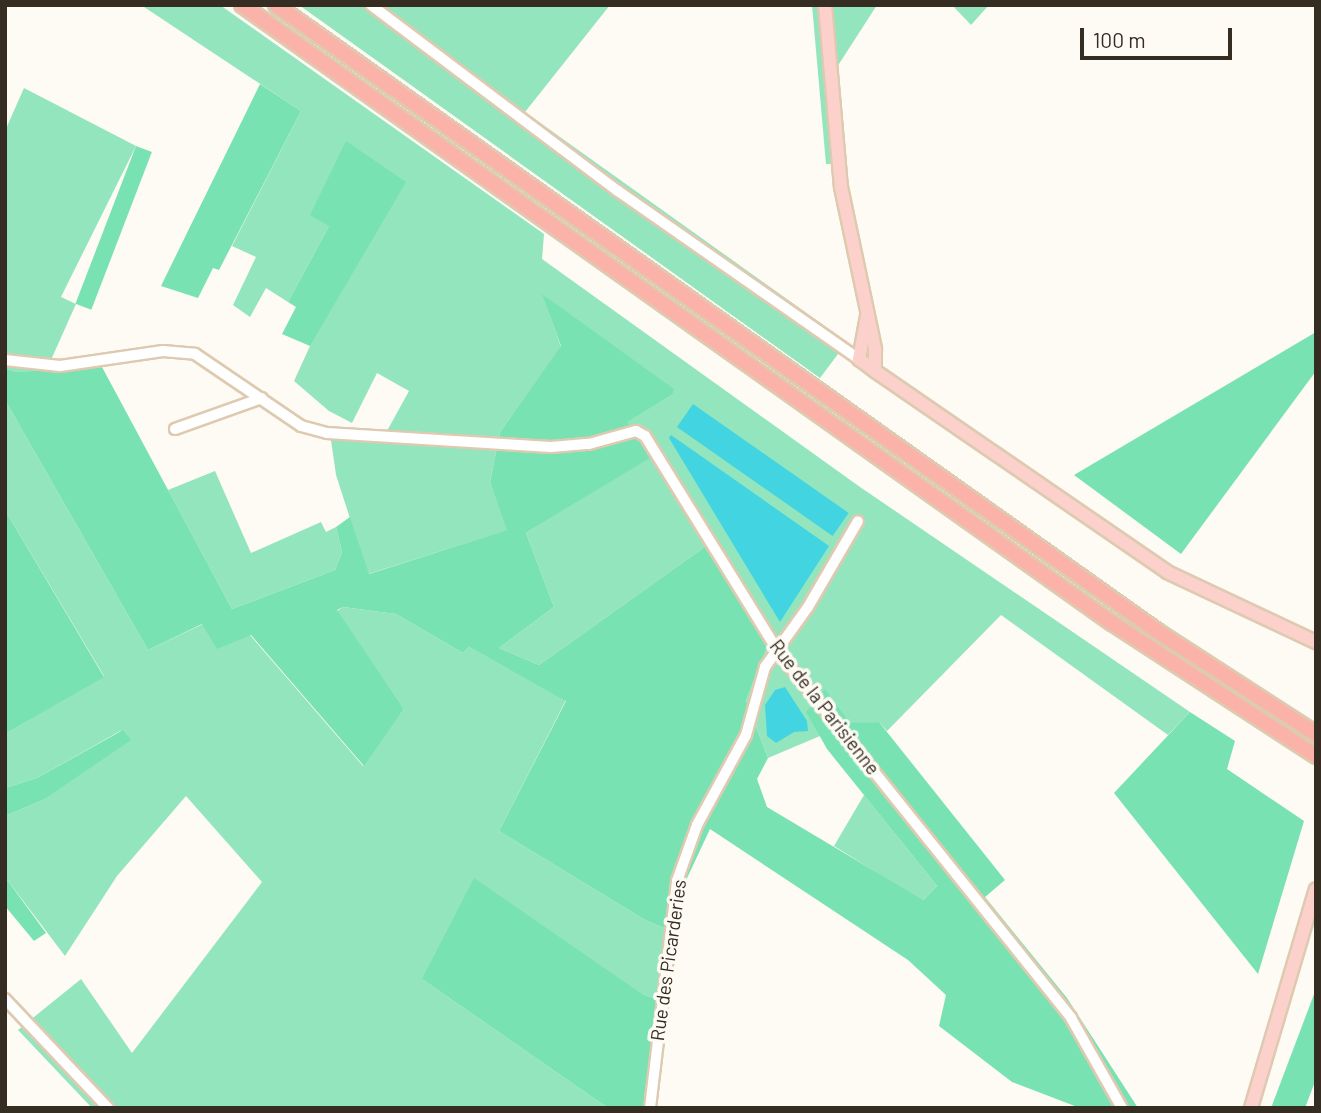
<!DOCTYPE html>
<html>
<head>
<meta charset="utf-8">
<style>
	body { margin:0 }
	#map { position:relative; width:1321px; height:1113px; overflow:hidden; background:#fefaf4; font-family:Barlow,sans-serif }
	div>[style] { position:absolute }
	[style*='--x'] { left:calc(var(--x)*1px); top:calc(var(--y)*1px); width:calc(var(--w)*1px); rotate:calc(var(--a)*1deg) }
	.green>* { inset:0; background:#93e5be }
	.forest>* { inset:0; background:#79e2b3; transform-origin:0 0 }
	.water>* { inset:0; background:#43d4e1; transform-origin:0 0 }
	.roads { filter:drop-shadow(2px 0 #decab0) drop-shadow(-2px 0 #decab0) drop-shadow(0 2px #decab0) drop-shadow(0 -2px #decab0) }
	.minor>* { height:10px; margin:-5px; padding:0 5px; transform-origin:5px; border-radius:5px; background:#fff }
	.major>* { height:12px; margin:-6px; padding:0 6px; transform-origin:6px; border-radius:6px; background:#fdd1cb }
	.highway>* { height:14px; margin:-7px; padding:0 7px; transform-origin:7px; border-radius:7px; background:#fbb2a8 }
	span { translate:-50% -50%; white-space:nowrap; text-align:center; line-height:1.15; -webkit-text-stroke:7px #fefaf4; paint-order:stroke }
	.street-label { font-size:19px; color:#352d22 }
	.frame { position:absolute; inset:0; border:7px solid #352d22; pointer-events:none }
	.scale { position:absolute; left:1080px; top:28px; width:152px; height:32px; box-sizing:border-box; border:4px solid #352d22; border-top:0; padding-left:9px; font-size:21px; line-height:24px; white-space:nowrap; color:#352d22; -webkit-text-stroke:5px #fefaf4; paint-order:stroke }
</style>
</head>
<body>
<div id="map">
	<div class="green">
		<i style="clip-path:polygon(141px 5px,220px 5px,544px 234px,542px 259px,860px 487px,1190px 712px,1168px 735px,1001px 615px,887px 731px,879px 722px,850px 724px,825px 690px,807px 712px,820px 736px,768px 758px,746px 700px,767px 646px,706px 546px,539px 665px,499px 648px,554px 607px,526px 533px,649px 458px,626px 422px,672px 395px,543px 295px,561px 347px,500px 432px,490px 482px,508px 530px,368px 574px,336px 475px,331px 440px,382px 440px,409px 391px,377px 373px,352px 423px,329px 411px,294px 381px,310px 346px,329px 226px,288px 302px,266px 288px,250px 317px,233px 305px,256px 257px,232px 246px,301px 111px)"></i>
		<i style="clip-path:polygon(299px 5px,610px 5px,525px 112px,847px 342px,820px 378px)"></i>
		<i style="clip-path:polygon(812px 5px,877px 5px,837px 67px,847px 163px,826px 164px)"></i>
		<i style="clip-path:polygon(952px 5px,989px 5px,971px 25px)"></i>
		<i style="clip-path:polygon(24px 88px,136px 146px,61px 297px,76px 304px,46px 371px,17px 372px,5px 368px,5px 131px)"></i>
		<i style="clip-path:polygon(5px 400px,148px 650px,203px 624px,250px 635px,363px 766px,404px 709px,337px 611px,343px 607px,396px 614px,463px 653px,469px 647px,566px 700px,499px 831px,645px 920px,676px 933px,669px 1003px,642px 994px,422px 979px,608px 1108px,92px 1108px,18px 1030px,81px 979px,132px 1053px,262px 882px,186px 796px,117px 876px,65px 956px,5px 877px,5px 816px,43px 800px,122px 730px,37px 778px,5px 788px,5px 734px,104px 676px,5px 510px)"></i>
		<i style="clip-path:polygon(215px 471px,251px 553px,321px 522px,326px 532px,336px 527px,342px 552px,335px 570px,232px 609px,168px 490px)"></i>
		<i style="clip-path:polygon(864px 795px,937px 886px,922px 901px,834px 846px)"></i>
	</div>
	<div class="forest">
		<i style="clip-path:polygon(260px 84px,301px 111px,219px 270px,213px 268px,198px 298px,161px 286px)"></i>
		<i style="clip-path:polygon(346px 141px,406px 182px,310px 346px,282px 334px,296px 307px,288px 302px,329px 226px,310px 215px)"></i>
		<i style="left:136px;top:146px;width:17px;height:169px;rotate:21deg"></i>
		<i style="clip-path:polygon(542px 294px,674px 389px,672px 395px,627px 422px,650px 458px,526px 533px,554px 607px,499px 648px,539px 665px,706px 546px,767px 647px,746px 700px,768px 758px,757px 779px,767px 807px,923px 900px,937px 886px,827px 749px,806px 712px,825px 689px,850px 723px,879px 722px,1005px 880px,985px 897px,1067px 998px,1138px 1108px,1080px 1108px,1012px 1082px,939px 1026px,946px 995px,908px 960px,710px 829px,681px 891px,676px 933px,645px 920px,499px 831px,566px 701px,469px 647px,463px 653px,396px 614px,343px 607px,337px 610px,404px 709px,364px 766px,251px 635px,217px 649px,202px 624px,148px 650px,5px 400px,5px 368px,17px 372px,102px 367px,232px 609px,335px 570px,342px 552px,336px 527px,350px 517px,369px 574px,507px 530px,490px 482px,500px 432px,561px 346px)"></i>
		<i style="clip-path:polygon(1316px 332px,1316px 371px,1181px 554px,1074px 475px)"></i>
		<i style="clip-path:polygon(5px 510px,104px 677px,5px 734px)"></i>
		<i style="clip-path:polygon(1190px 712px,1235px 741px,1227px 769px,1304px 821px,1258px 974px,1114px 793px)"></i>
		<i style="clip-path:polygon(123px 730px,131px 740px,43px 800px,5px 816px,5px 788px,37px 778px)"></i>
		<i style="clip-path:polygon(5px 877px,46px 933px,34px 941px,5px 906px)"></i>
		<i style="clip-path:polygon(474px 878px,642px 994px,669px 1003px,657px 1108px,608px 1108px,422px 979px)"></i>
		<i style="clip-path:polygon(1316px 989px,1316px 1079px,1305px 1108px,1271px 1108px)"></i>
	</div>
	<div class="water">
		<i style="left:693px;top:404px;width:190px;height:28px;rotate:35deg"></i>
		<i style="clip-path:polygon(671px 435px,829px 546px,780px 622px,669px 438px)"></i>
		<i style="clip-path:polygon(785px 687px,807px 721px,808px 731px,794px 732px,776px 743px,767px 736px,765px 705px,775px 690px)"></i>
	</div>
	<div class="roads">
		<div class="minor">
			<i style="--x:371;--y:5;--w:309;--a:37"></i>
			<i style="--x:618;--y:191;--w:294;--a:34.9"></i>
			<i style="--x:5;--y:360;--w:55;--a:6.2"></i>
			<i style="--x:60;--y:366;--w:104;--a:-8.3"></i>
			<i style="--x:163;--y:351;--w:32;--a:5"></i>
			<i style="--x:195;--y:354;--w:128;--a:34.2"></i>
			<i style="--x:301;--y:426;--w:27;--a:15"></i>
			<i style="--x:327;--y:433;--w:224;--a:3.6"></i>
			<i style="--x:551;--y:447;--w:38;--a:-5"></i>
			<i style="--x:589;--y:444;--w:49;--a:-15.5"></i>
			<i style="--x:636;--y:431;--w:10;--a:29"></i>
			<i style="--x:645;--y:436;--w:255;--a:58.3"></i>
			<i style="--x:779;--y:653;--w:467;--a:51.3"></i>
			<i style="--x:1071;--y:1018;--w:103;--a:60.5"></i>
			<i style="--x:175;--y:429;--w:92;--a:-19.6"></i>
			<i style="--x:5;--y:999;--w:150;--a:46.6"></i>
			<i style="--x:650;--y:1108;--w:229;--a:-83.2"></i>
			<i style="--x:677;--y:881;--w:59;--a:-70.3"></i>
			<i style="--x:697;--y:825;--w:102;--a:-61.4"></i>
			<i style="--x:746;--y:735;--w:71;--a:-74.4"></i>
			<i style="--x:765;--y:667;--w:74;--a:-54.4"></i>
			<i style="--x:808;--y:607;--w:99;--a:-59.8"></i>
		</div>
		<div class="major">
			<i style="--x:825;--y:5;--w:183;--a:85"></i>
			<i style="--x:841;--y:187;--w:166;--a:78.1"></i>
			<i style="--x:875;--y:349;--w:22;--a:90"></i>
			<i style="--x:867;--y:316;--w:44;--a:100.5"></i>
			<i style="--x:859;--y:359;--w:20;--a:37"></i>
			<i style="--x:875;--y:371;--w:354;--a:34.5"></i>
			<i style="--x:1167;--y:572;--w:165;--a:25.2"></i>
			<i style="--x:1251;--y:1108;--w:228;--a:-73.5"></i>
		</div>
		<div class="highway">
			<i style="--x:242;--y:5;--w:1067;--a:35.39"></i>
			<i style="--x:1112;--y:623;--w:244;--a:33.1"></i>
			<i style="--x:276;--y:5;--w:1084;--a:35.39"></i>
			<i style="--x:1160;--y:633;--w:186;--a:32.9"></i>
		</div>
	</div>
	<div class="street-label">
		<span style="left:825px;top:707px;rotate:52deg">Rue de la Parisienne</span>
		<span style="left:668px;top:960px;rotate:-82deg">Rue des Picarderies</span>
	</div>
	<div class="frame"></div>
	<div class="scale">100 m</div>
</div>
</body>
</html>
